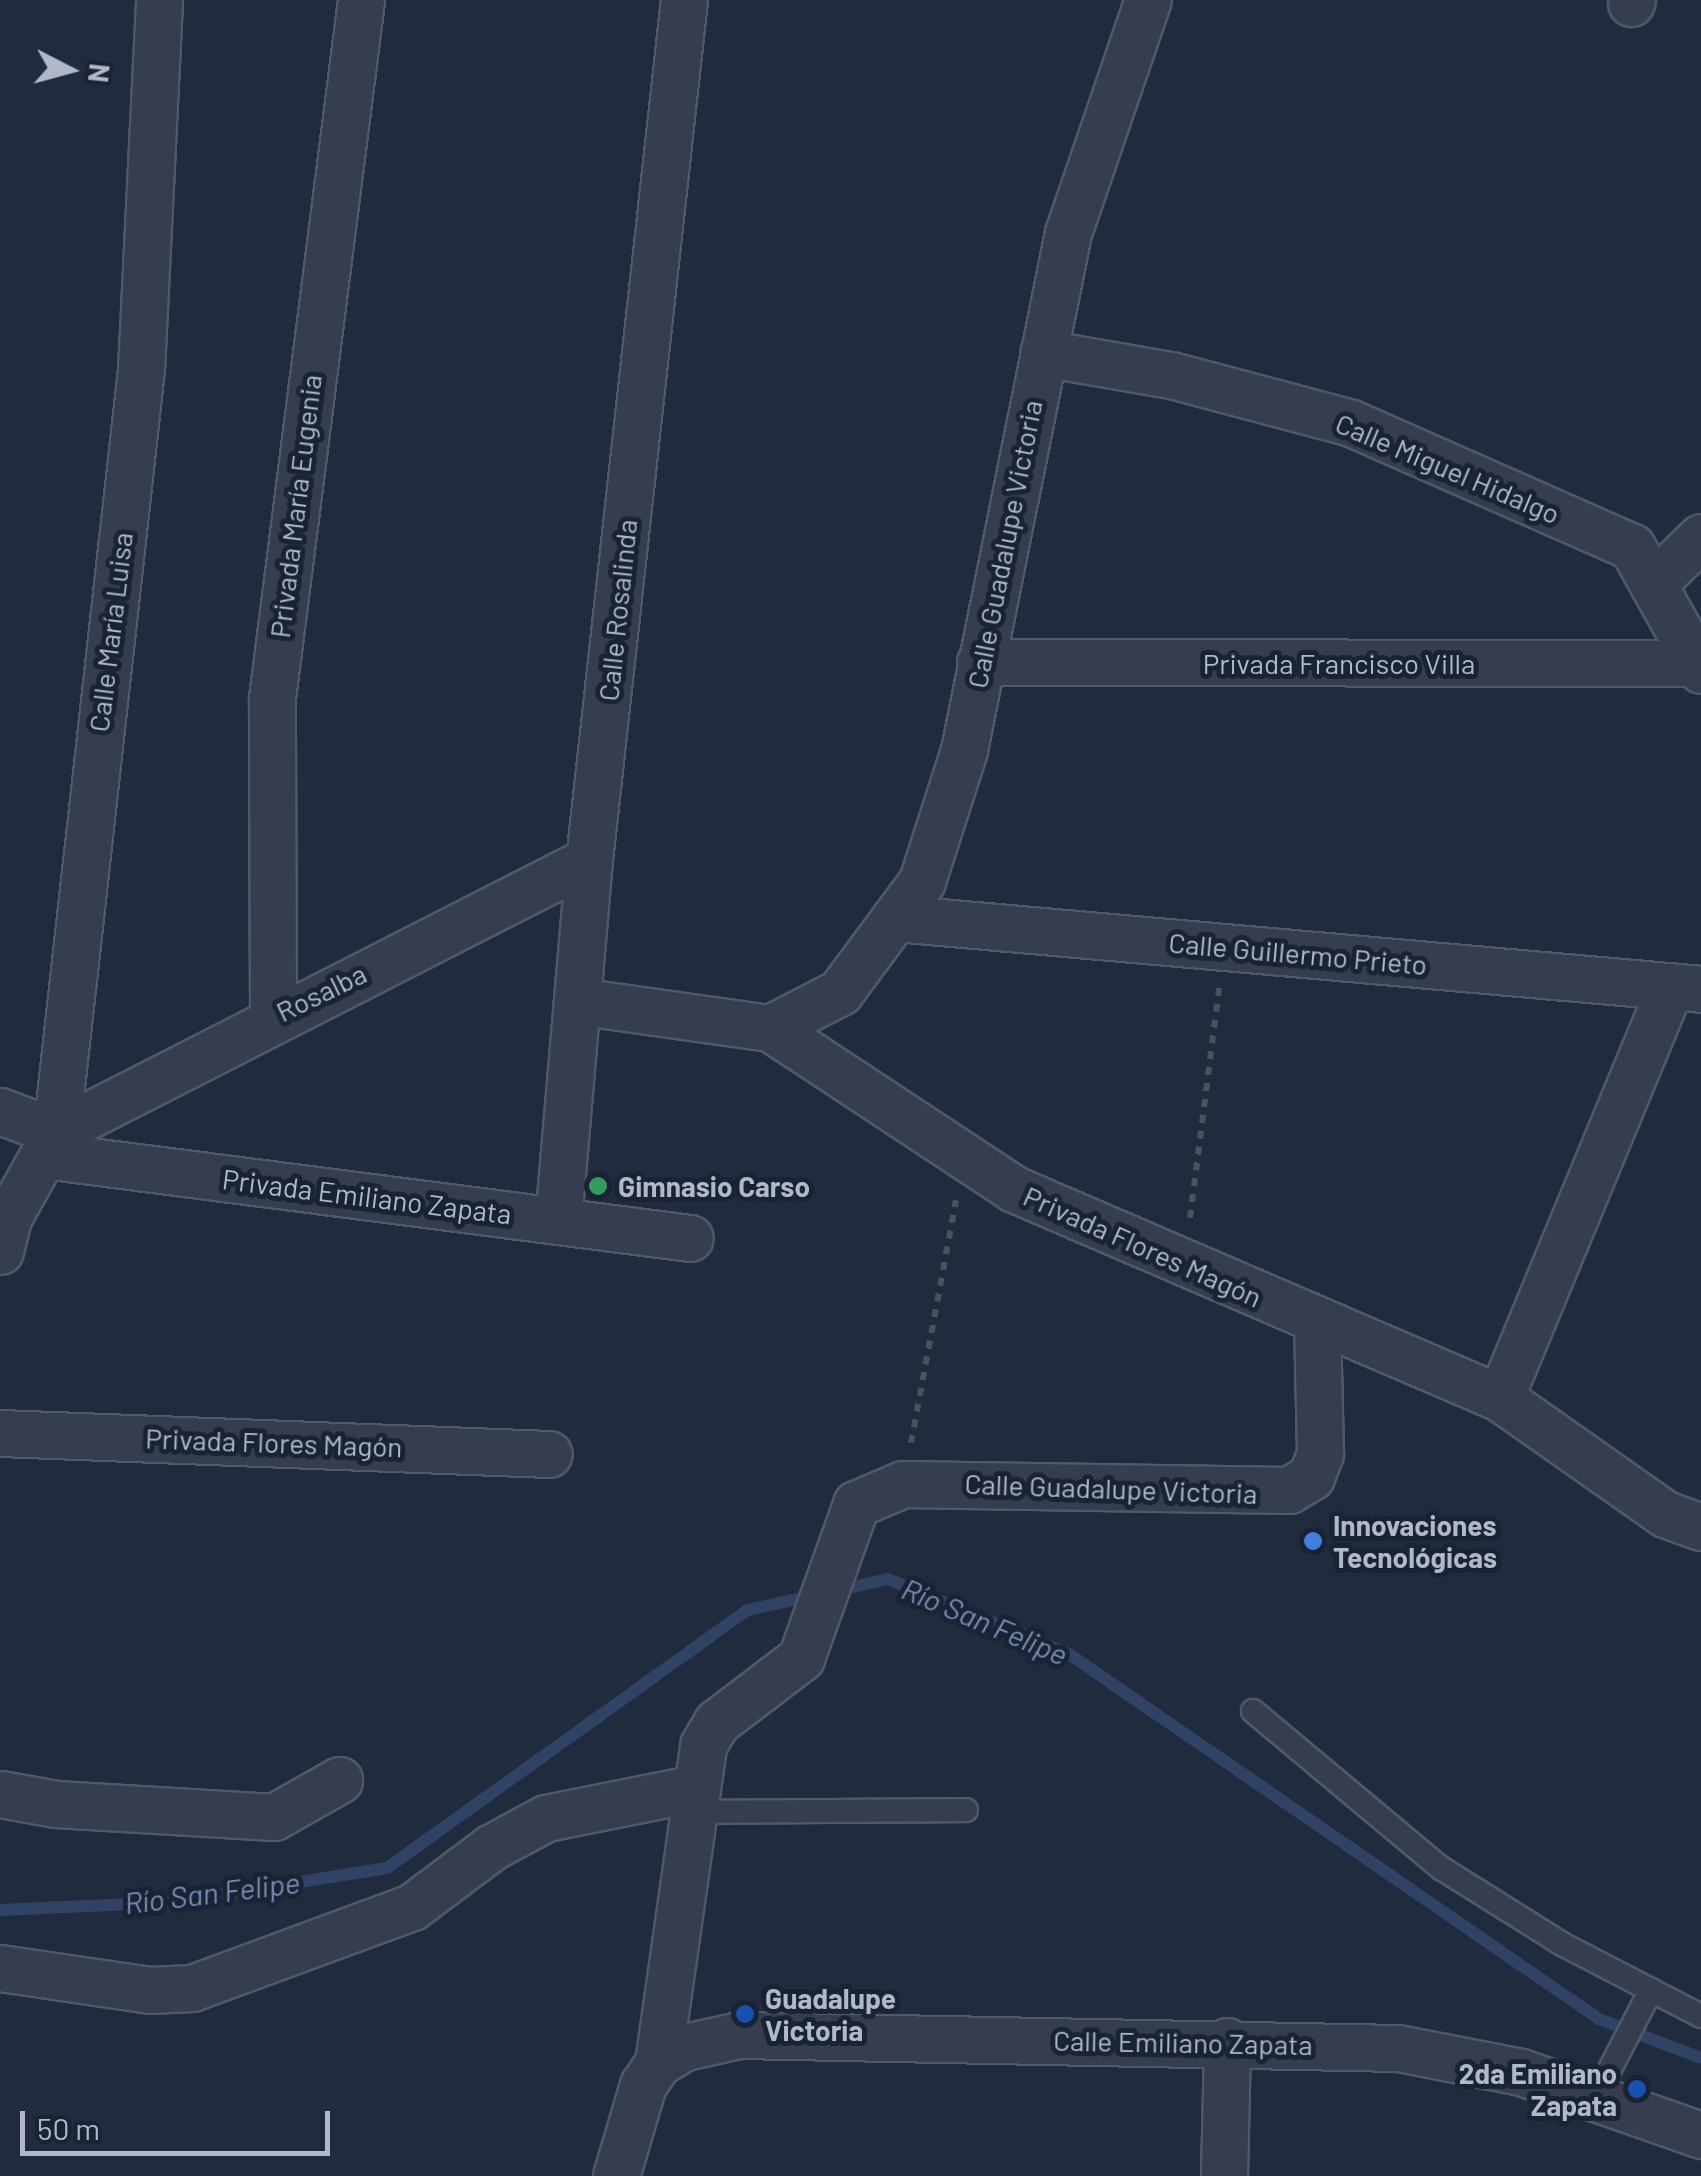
<!DOCTYPE html>
<html>
<head>
<meta charset="utf-8">
<style>
	body { margin:0 }
	#map { position:relative; width:1701px; height:2176px; overflow:hidden; background:#212b3e; font-family:Barlow,sans-serif }
	div>[style] { position:absolute }
	[style*='--x'] { left:calc(var(--x)*1px); top:calc(var(--y)*1px); width:calc(var(--w)*1px); rotate:calc(var(--a)*1deg) }
	.stream>* { height:12px; margin:-6px; padding:0 6px; transform-origin:6px; border-radius:6px; background:#314365 }
	.path>* { height:6px; margin-top:-3px; transform-origin:0; background:repeating-linear-gradient(90deg,#41575c 0 8px,transparent 0 16px) }
	.roads { filter:drop-shadow(2px 0 #505869) drop-shadow(-2px 0 #505869) drop-shadow(0 2px #505869) drop-shadow(0 -2px #505869) }
	.lane>* { height:22px; margin:-11px; padding:0 11px; transform-origin:11px; border-radius:11px; background:#353d4e }
	.street>* { height:45px; margin:-22.5px; padding:0 22.5px; transform-origin:22.5px; border-radius:22.5px; background:#353d4e }
	.dots>* { width:28px; height:28px; translate:-50% -50%; box-sizing:border-box; border:5px solid #1a2333; border-radius:50% }
	span { translate:-50% -50%; white-space:nowrap; text-align:center; line-height:1.15; -webkit-text-stroke:10px #1a2333; paint-order:stroke }
	.street-label { font-size:28px; color:#b1b8ca }
	.poi-label { font-size:28px; color:#b1b8ca; font-weight:700 }
	.left { translate:0 -50%; text-align:left }
	.right { translate:-100% -50%; text-align:right }
	.water-label { font-size:30px; color:#758cb4; font-style:italic }
	.north { position:absolute; left:20px; top:20px; width:100px; height:100px; -webkit-text-stroke:8px #1a2333; paint-order:stroke; rotate:96deg; font-size:28px; font-weight:700; line-height:40px; text-align:center; color:#b1b8ca }
	.north::after { content:''; display:block; margin:auto; width:35px; height:45px; background:#b1b8ca; clip-path:polygon(50% 0,100% 100%,50% 72%,0 100%) }
	.scale { position:absolute; left:20px; top:2111px; width:310px; height:45px; box-sizing:border-box; border:5px solid #b1b8ca; border-top:0; padding-left:12px; font-size:30px; line-height:35px; white-space:nowrap; color:#b1b8ca; -webkit-text-stroke:8px #1a2333; paint-order:stroke }
</style>
</head>
<body>
<div id="map">
	<div class="stream">
		<i style="--x:835;--y:1591;--w:54;--a:-12.8"></i>
		<i style="--x:888;--y:1579;--w:196;--a:22.5"></i>
		<i style="--x:1069;--y:1654;--w:644;--a:34.55"></i>
		<i style="--x:1599;--y:2019;--w:109;--a:20.9"></i>
		<i style="--x:0;--y:1910;--w:175;--a:-2.6"></i>
		<i style="--x:175;--y:1902;--w:215;--a:-9.1"></i>
		<i style="--x:387;--y:1868;--w:444;--a:-35.6"></i>
		<i style="--x:748;--y:1610;--w:65;--a:-12.5"></i>
	</div>
	<div class="path">
		<i style="--x:1190;--y:1218;--w:232;--a:-82.8"></i>
		<i style="--x:911;--y:1443;--w:247;--a:-79.5"></i>
	</div>
	<div class="roads">
		<div class="lane">
			<i style="--x:1253;--y:1711;--w:245;--a:39.9"></i>
			<i style="--x:1441;--y:1868;--w:143;--a:32.1"></i>
			<i style="--x:1562;--y:1944;--w:157;--a:27.4"></i>
			<i style="--x:693;--y:1812;--w:273;--a:-0.4"></i>
			<i style="--x:1595;--y:2098;--w:122;--a:-62.6"></i>
		</div>
		<div class="street">
			<i style="--x:1631;--y:3;--w:3;--a:-72"></i>
			<i style="--x:1043;--y:353;--w:130;--a:9.8"></i>
			<i style="--x:1171;--y:375;--w:186;--a:14.9"></i>
			<i style="--x:1351;--y:423;--w:307;--a:23.8"></i>
			<i style="--x:1632;--y:547;--w:141;--a:60.7"></i>
			<i style="--x:1653;--y:584;--w:67;--a:-44.4"></i>
			<i style="--x:980;--y:662;--w:717;--a:0.08"></i>
			<i style="--x:895;--y:918;--w:809;--a:5.03"></i>
			<i style="--x:577;--y:1001;--w:195;--a:8"></i>
			<i style="--x:770;--y:1028;--w:292;--a:33.4"></i>
			<i style="--x:1014;--y:1189;--w:529;--a:23.27"></i>
			<i style="--x:1500;--y:1398;--w:202;--a:35.1"></i>
			<i style="--x:1665;--y:1514;--w:38;--a:20"></i>
			<i style="--x:273;--y:1016;--w:318;--a:-90.2"></i>
			<i style="--x:272;--y:698;--w:704;--a:-82.73"></i>
			<i style="--x:770;--y:1028;--w:79;--a:-27.2"></i>
			<i style="--x:840;--y:992;--w:138;--a:-53.5"></i>
			<i style="--x:922;--y:881;--w:138;--a:-72.2"></i>
			<i style="--x:964;--y:750;--w:527;--a:-78.63"></i>
			<i style="--x:1068;--y:233;--w:246;--a:-71.1"></i>
			<i style="--x:0;--y:1111;--w:60;--a:20.6"></i>
			<i style="--x:56;--y:1132;--w:598;--a:-27.04"></i>
			<i style="--x:44;--y:1155;--w:651;--a:7.32"></i>
			<i style="--x:558;--y:1221;--w:362;--a:-85.1"></i>
			<i style="--x:589;--y:860;--w:865;--a:-83.7"></i>
			<i style="--x:0;--y:1251;--w:36;--a:-76"></i>
			<i style="--x:9;--y:1216;--w:96;--a:-60.8"></i>
			<i style="--x:56;--y:1132;--w:767;--a:-83.64"></i>
			<i style="--x:141;--y:370;--w:370;--a:-87.2"></i>
			<i style="--x:1500;--y:1398;--w:446;--a:-67.5"></i>
			<i style="--x:0;--y:1433;--w:549;--a:2.19"></i>
			<i style="--x:0;--y:1794;--w:57;--a:10.1"></i>
			<i style="--x:56;--y:1804;--w:218;--a:3.4"></i>
			<i style="--x:274;--y:1817;--w:75;--a:-29.6"></i>
			<i style="--x:0;--y:1968;--w:152;--a:8.3"></i>
			<i style="--x:150;--y:1990;--w:42;--a:-2.7"></i>
			<i style="--x:192;--y:1988;--w:234;--a:-20.2"></i>
			<i style="--x:412;--y:1907;--w:100;--a:-36.9"></i>
			<i style="--x:492;--y:1847;--w:61;--a:-28.2"></i>
			<i style="--x:546;--y:1818;--w:153;--a:-11.3"></i>
			<i style="--x:658;--y:2063;--w:31;--a:-31"></i>
			<i style="--x:685;--y:2047;--w:55;--a:-12.5"></i>
			<i style="--x:739;--y:2035;--w:659;--a:1.13"></i>
			<i style="--x:1398;--y:2048;--w:125;--a:11"></i>
			<i style="--x:1521;--y:2072;--w:191;--a:19.3"></i>
			<i style="--x:616;--y:2176;--w:95;--a:-73.5"></i>
			<i style="--x:643;--y:2085;--w:27;--a:-56"></i>
			<i style="--x:658;--y:2063;--w:321;--a:-81.9"></i>
			<i style="--x:703;--y:1745;--w:27;--a:-59"></i>
			<i style="--x:717;--y:1722;--w:106;--a:-37.3"></i>
			<i style="--x:801;--y:1658;--w:164;--a:-70.3"></i>
			<i style="--x:856;--y:1504;--w:51;--a:-23.1"></i>
			<i style="--x:903;--y:1484;--w:386;--a:0.9"></i>
			<i style="--x:1289;--y:1490;--w:26;--a:-31"></i>
			<i style="--x:1311;--y:1477;--w:26;--a:-69"></i>
			<i style="--x:1320;--y:1453;--w:131;--a:-91.3"></i>
			<i style="--x:1224;--y:2176;--w:135;--a:-88.7"></i>
		</div>
	</div>
	<div class="dots">
		<i style="left:598px;top:1186px;background:#2e9e5b"></i>
		<i style="left:1313px;top:1541px;background:#3f7fe0"></i>
		<i style="left:745px;top:2014px;background:#1a4fb4"></i>
		<i style="left:1637px;top:2089px;background:#1a4fb4"></i>
	</div>
	<div class="street-label">
		<span style="left:1448px;top:468px;rotate:23deg">Calle Miguel Hidalgo</span>
		<span style="left:295px;top:506px;rotate:-83deg">Privada María Eugenia</span>
		<span style="left:1004px;top:544px;rotate:-79deg">Calle Guadalupe Victoria</span>
		<span style="left:617px;top:610px;rotate:-84deg">Calle Rosalinda</span>
		<span style="left:110px;top:632px;rotate:-83deg">Calle María Luisa</span>
		<span style="left:1339px;top:663px">Privada Francisco Villa</span>
		<span style="left:1298px;top:953px;rotate:5deg">Calle Guillermo Prieto</span>
		<span style="left:321px;top:992px;rotate:-26deg">Rosalba</span>
		<span style="left:367px;top:1196px;rotate:7deg">Privada Emiliano Zapata</span>
		<span style="left:1143px;top:1246px;rotate:24deg">Privada Flores Magón</span>
		<span style="left:274px;top:1442px;rotate:2deg">Privada Flores Magón</span>
		<span style="left:1111px;top:1488px;rotate:2deg">Calle Guadalupe Victoria</span>
		<span style="left:1183px;top:2042px;rotate:1deg">Calle Emiliano Zapata</span>
	</div>
	<div class="poi-label">
		<span class="left" style="left:618px;top:1186px">Gimnasio Carso</span>
		<span class="left" style="left:1333px;top:1541px">Innovaciones<br>Tecnológicas</span>
		<span class="left" style="left:765px;top:2014px">Guadalupe<br>Victoria</span>
		<span class="right" style="left:1617px;top:2089px">2da Emiliano<br>Zapata</span>
	</div>
	<div class="water-label">
		<span style="left:985px;top:1621px;rotate:23deg">Río San Felipe</span>
		<span style="left:212px;top:1892px;rotate:-7deg">Río San Felipe</span>
	</div>
	<div class="north">N</div>
	<div class="scale">50 m</div>
</div>
</body>
</html>
